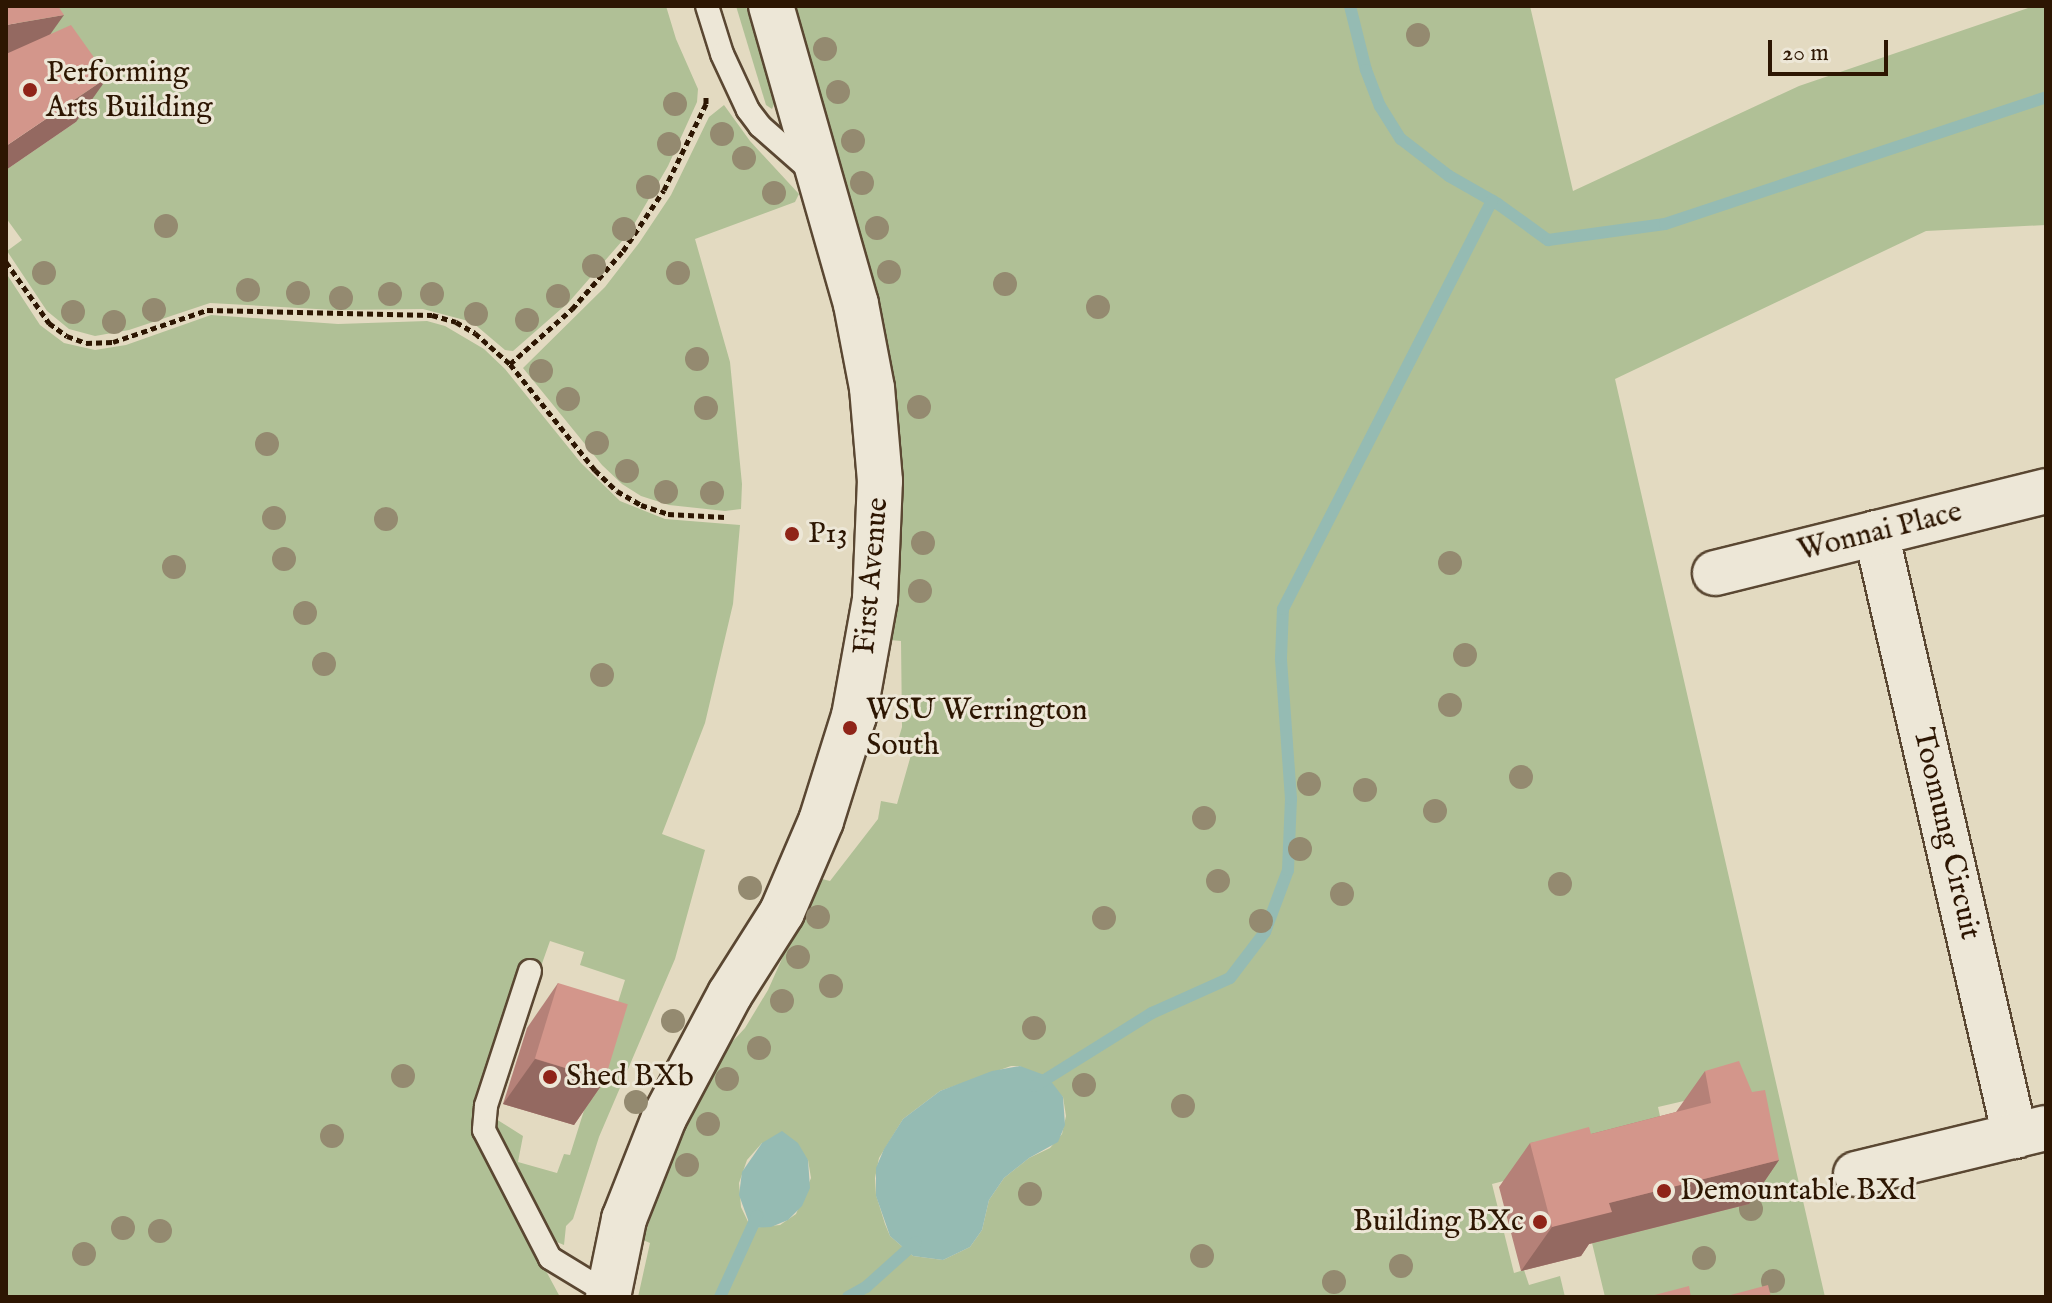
<!DOCTYPE html>
<html>
<head>
<meta charset="utf-8">
<style>
	body { margin:0 }
	#map { position:relative; width:2052px; height:1303px; overflow:hidden; background:#e3dac1; font-family:"IM FELL English",serif }
	div>[style] { position:absolute }
	[style*='--x'] { left:calc(var(--x)*1px); top:calc(var(--y)*1px); width:calc(var(--w)*1px); rotate:calc(var(--a)*1deg) }
	.green>* { inset:0; background:#b0c096 }
	.water>* { inset:0; background:#95bbb3 }
	.stream>* { height:12px; margin:-6px; padding:0 6px; transform-origin:6px; border-radius:6px; background:#95bbb3 }
	.path>* { height:5px; margin-top:-2.5px; transform-origin:0; background:repeating-linear-gradient(90deg,#2d1602 0 6px,transparent 0 10px) }
	.roads { filter:drop-shadow(2px 0 #5a4732) drop-shadow(-2px 0 #5a4732) drop-shadow(0 2px #5a4732) drop-shadow(0 -2px #5a4732) }
	.lane>* { height:22px; margin:-11px; padding:0 11px; transform-origin:11px; border-radius:11px; background:#ede7d7 }
	.street>* { height:44px; margin:-22px; padding:0 22px; transform-origin:22px; border-radius:22px; background:#ede7d7 }
	.trees>* { width:24px; height:24px; margin:-12px; border-radius:50%; background:#948a70 }
	.wall>* { inset:0; background:#b58178 }
	.shaded-wall>* { inset:0; background:#946961 }
	.building>* { inset:0; background:#d3968b; transform-origin:0 0 }
	.dots>* { width:22px; height:22px; translate:-50% -50%; box-sizing:border-box; border:4px solid #ede7d7; border-radius:50% }
	span { translate:-50% -50%; white-space:nowrap; text-align:center; line-height:1.15; -webkit-text-stroke:6px #ede7d7; paint-order:stroke }
	.poi-label { font-size:30px; color:#2d1602 }
	.left { translate:0 -50%; text-align:left }
	.right { translate:-100% -50%; text-align:right }
	.street-label { font-size:30px; color:#2d1602 }
	.frame { position:absolute; inset:0; border:8px solid #2d1602; pointer-events:none }
	.scale { position:absolute; left:1768px; top:40px; width:120px; height:36px; box-sizing:border-box; border:4px solid #2d1602; border-top:0; padding-left:10px; font-size:24px; line-height:28px; white-space:nowrap; color:#2d1602; -webkit-text-stroke:6px #ede7d7; paint-order:stroke }
</style>
</head>
<body>
<div id="map">
	<div class="green">
		<i style="clip-path:polygon(6px 6px,666px 6px,676px 39px,698px 89px,697px 102px,668px 166px,629px 233px,569px 302px,513px 351px,505px 350px,472px 322px,423px 309px,334px 310px,210px 303px,129px 330px,95px 336px,69px 329px,47px 311px,7px 251px,22px 240px,6px 218px,6px 170px,76px 122px)"></i>
		<i style="clip-path:polygon(736px 6px,746px 6px,775px 102px,772px 109px,766px 105px)"></i>
		<i style="clip-path:polygon(evenodd,790px 6px,1530px 6px,1573px 191px,1799px 86px,2034px 6px,2046px 6px,2046px 225px,1926px 231px,1615px 379px,1825px 1297px,1605px 1297px,1592px 1243px,1748px 1204px,1714px 1094px,1658px 1107px,1665px 1139px,1492px 1184px,1514px 1273px,1524px 1270px,1529px 1285px,1560px 1276px,1565px 1297px,638px 1297px,650px 1243px,643px 1240px,668px 1165px,690px 1116px,720px 1055px,745px 1028px,768px 990px,818px 878px,830px 881px,878px 819px,881px 801px,897px 804px,913px 748px,897px 744px,902px 727px,901px 641px,890px 640px,896px 599px,902px 471px,891px 366px,884px 323px,790px 6px,1011px 1066px,1020px 1066px,1063px 1097px,1066px 1116px,1062px 1134px,1050px 1148px,1029px 1158px,1004px 1178px,989px 1200px,982px 1230px,970px 1247px,943px 1260px,913px 1256px,890px 1236px,885px 1224px,876px 1195px,875px 1178px,879px 1158px,903px 1119px,940px 1091px,1011px 1066px,790px 6px,762px 1143px,808px 1160px,811px 1178px,796px 1214px,780px 1225px,751px 1228px,741px 1207px,739px 1183px,747px 1160px,762px 1143px)"></i>
		<i style="clip-path:polygon(724px 105px,750px 141px,799px 194px,795px 202px,695px 239px,730px 362px,742px 484px,741px 509px,725px 511px,669px 505px,641px 496px,622px 484px,602px 465px,523px 368px,605px 287px,639px 243px,671px 195px,709px 117px)"></i>
		<i style="clip-path:polygon(6px 273px,40px 325px,64px 343px,95px 350px,126px 345px,211px 315px,338px 324px,427px 321px,445px 326px,484px 349px,505px 369px,581px 463px,620px 501px,665px 519px,740px 525px,733px 604px,705px 723px,662px 834px,705px 850px,675px 959px,599px 1137px,573px 1219px,566px 1226px,564px 1245px,552px 1240px,500px 1139px,496px 1119px,523px 1136px,518px 1162px,557px 1173px,564px 1154px,570px 1155px,625px 980px,580px 965px,584px 952px,550px 941px,539px 972px,523px 967px,474px 1100px,485px 1157px,560px 1297px,6px 1297px)"></i>
	</div>
	<div class="water">
		<i style="clip-path:polygon(1020px 1066px,1047px 1076px,1063px 1097px,1065px 1125px,1058px 1142px,1029px 1158px,1004px 1178px,989px 1200px,982px 1230px,970px 1247px,943px 1260px,913px 1256px,890px 1236px,876px 1196px,876px 1168px,884px 1149px,903px 1119px,940px 1091px,992px 1071px)"></i>
		<i style="clip-path:polygon(782px 1131px,798px 1143px,808px 1160px,810px 1188px,802px 1206px,788px 1220px,771px 1227px,751px 1228px,739px 1195px,742px 1172px,762px 1143px)"></i>
	</div>
	<div class="stream">
		<i style="--x:1350;--y:6;--w:66;--a:76"></i>
		<i style="--x:1366;--y:70;--w:39;--a:69"></i>
		<i style="--x:1380;--y:106;--w:39;--a:58"></i>
		<i style="--x:1401;--y:139;--w:61;--a:37.6"></i>
		<i style="--x:1449;--y:176;--w:56;--a:29.7"></i>
		<i style="--x:1498;--y:204;--w:62;--a:35.8"></i>
		<i style="--x:1548;--y:240;--w:118;--a:-7.8"></i>
		<i style="--x:1665;--y:224;--w:402;--a:-18.4"></i>
		<i style="--x:1035;--y:1086;--w:138;--a:-32"></i>
		<i style="--x:1152;--y:1013;--w:85;--a:-24.2"></i>
		<i style="--x:1230;--y:978;--w:58;--a:-52.7"></i>
		<i style="--x:1265;--y:932;--w:66;--a:-69.6"></i>
		<i style="--x:1288;--y:870;--w:71;--a:-87.6"></i>
		<i style="--x:1291;--y:799;--w:141;--a:-94.1"></i>
		<i style="--x:1281;--y:658;--w:49;--a:-87.7"></i>
		<i style="--x:1283;--y:609;--w:459;--a:-62.9"></i>
		<i style="--x:720;--y:1297;--w:89;--a:-65.4"></i>
		<i style="--x:848;--y:1297;--w:21;--a:-29"></i>
		<i style="--x:866;--y:1287;--w:67;--a:-42"></i>
	</div>
	<div class="path">
		<i style="--x:6;--y:262;--w:75;--a:54.8"></i>
		<i style="--x:49;--y:323;--w:22;--a:36"></i>
		<i style="--x:67;--y:336;--w:20;--a:20"></i>
		<i style="--x:86;--y:343;--w:27;--a:-2"></i>
		<i style="--x:113;--y:342;--w:99;--a:-18.8"></i>
		<i style="--x:207;--y:310;--w:225;--a:1.3"></i>
		<i style="--x:432;--y:315;--w:25;--a:16"></i>
		<i style="--x:456;--y:322;--w:22;--a:30"></i>
		<i style="--x:475;--y:333;--w:47;--a:41.5"></i>
		<i style="--x:510;--y:364;--w:136;--a:51.3"></i>
		<i style="--x:595;--y:470;--w:30;--a:44"></i>
		<i style="--x:617;--y:491;--w:28;--a:30"></i>
		<i style="--x:641;--y:505;--w:28;--a:18"></i>
		<i style="--x:668;--y:514;--w:57;--a:3"></i>
		<i style="--x:510;--y:364;--w:83;--a:-41.6"></i>
		<i style="--x:572;--y:309;--w:77;--a:-48.7"></i>
		<i style="--x:623;--y:251;--w:73;--a:-56.1"></i>
		<i style="--x:664;--y:190;--w:96;--a:-64"></i>
		<i style="--x:706;--y:104;--w:7;--a:-90"></i>
	</div>
	<div class="roads">
		<div class="lane">
			<i style="--x:707;--y:6;--w:50;--a:72.6"></i>
			<i style="--x:722;--y:54;--w:62;--a:65.1"></i>
			<i style="--x:748;--y:110;--w:20;--a:53"></i>
			<i style="--x:760;--y:126;--w:67;--a:41.3"></i>
			<i style="--x:530;--y:971;--w:142;--a:108.1"></i>
			<i style="--x:486;--y:1106;--w:24;--a:95"></i>
			<i style="--x:484;--y:1130;--w:144;--a:62.7"></i>
			<i style="--x:550;--y:1258;--w:69;--a:31.4"></i>
		</div>
		<div class="street">
			<i style="--x:1876;--y:533;--w:619;--a:77.02"></i>
			<i style="--x:1715;--y:573;--w:341;--a:-13.9"></i>
			<i style="--x:1856;--y:1174;--w:195;--a:-13.6"></i>
			<i style="--x:608;--y:1297;--w:80;--a:-78.4"></i>
			<i style="--x:624;--y:1219;--w:109;--a:-68.4"></i>
			<i style="--x:664;--y:1118;--w:140;--a:-62"></i>
			<i style="--x:730;--y:994;--w:97;--a:-57.6"></i>
			<i style="--x:782;--y:912;--w:99;--a:-66.8"></i>
			<i style="--x:821;--y:821;--w:110;--a:-72.6"></i>
			<i style="--x:854;--y:716;--w:119;--a:-79.8"></i>
			<i style="--x:875;--y:599;--w:118;--a:-87.6"></i>
			<i style="--x:880;--y:481;--w:93;--a:-94.9"></i>
			<i style="--x:872;--y:388;--w:86;--a:-100.8"></i>
			<i style="--x:856;--y:304;--w:310;--a:-105.9"></i>
		</div>
	</div>
	<div class="trees">
		<i style="left:1418px;top:35px"></i>
		<i style="left:825px;top:49px"></i>
		<i style="left:838px;top:92px"></i>
		<i style="left:675px;top:104px"></i>
		<i style="left:722px;top:134px"></i>
		<i style="left:853px;top:141px"></i>
		<i style="left:669px;top:144px"></i>
		<i style="left:744px;top:158px"></i>
		<i style="left:862px;top:183px"></i>
		<i style="left:648px;top:187px"></i>
		<i style="left:774px;top:193px"></i>
		<i style="left:166px;top:226px"></i>
		<i style="left:877px;top:228px"></i>
		<i style="left:624px;top:229px"></i>
		<i style="left:594px;top:266px"></i>
		<i style="left:889px;top:272px"></i>
		<i style="left:44px;top:273px"></i>
		<i style="left:678px;top:273px"></i>
		<i style="left:1005px;top:284px"></i>
		<i style="left:248px;top:290px"></i>
		<i style="left:298px;top:293px"></i>
		<i style="left:390px;top:294px"></i>
		<i style="left:432px;top:294px"></i>
		<i style="left:558px;top:296px"></i>
		<i style="left:341px;top:298px"></i>
		<i style="left:1098px;top:307px"></i>
		<i style="left:154px;top:310px"></i>
		<i style="left:73px;top:312px"></i>
		<i style="left:476px;top:314px"></i>
		<i style="left:527px;top:320px"></i>
		<i style="left:114px;top:322px"></i>
		<i style="left:697px;top:359px"></i>
		<i style="left:541px;top:371px"></i>
		<i style="left:568px;top:399px"></i>
		<i style="left:919px;top:407px"></i>
		<i style="left:706px;top:408px"></i>
		<i style="left:597px;top:443px"></i>
		<i style="left:267px;top:444px"></i>
		<i style="left:627px;top:471px"></i>
		<i style="left:666px;top:492px"></i>
		<i style="left:712px;top:493px"></i>
		<i style="left:274px;top:518px"></i>
		<i style="left:386px;top:519px"></i>
		<i style="left:923px;top:543px"></i>
		<i style="left:284px;top:559px"></i>
		<i style="left:1450px;top:563px"></i>
		<i style="left:174px;top:567px"></i>
		<i style="left:920px;top:591px"></i>
		<i style="left:305px;top:613px"></i>
		<i style="left:1465px;top:655px"></i>
		<i style="left:324px;top:664px"></i>
		<i style="left:602px;top:675px"></i>
		<i style="left:1450px;top:705px"></i>
		<i style="left:1521px;top:777px"></i>
		<i style="left:1309px;top:784px"></i>
		<i style="left:1365px;top:790px"></i>
		<i style="left:1435px;top:811px"></i>
		<i style="left:1204px;top:818px"></i>
		<i style="left:1300px;top:849px"></i>
		<i style="left:1218px;top:881px"></i>
		<i style="left:1560px;top:884px"></i>
		<i style="left:750px;top:888px"></i>
		<i style="left:1342px;top:894px"></i>
		<i style="left:818px;top:917px"></i>
		<i style="left:1104px;top:918px"></i>
		<i style="left:1261px;top:921px"></i>
		<i style="left:798px;top:957px"></i>
		<i style="left:831px;top:986px"></i>
		<i style="left:782px;top:1001px"></i>
		<i style="left:673px;top:1021px"></i>
		<i style="left:1034px;top:1028px"></i>
		<i style="left:759px;top:1048px"></i>
		<i style="left:403px;top:1076px"></i>
		<i style="left:727px;top:1079px"></i>
		<i style="left:1084px;top:1085px"></i>
		<i style="left:636px;top:1102px"></i>
		<i style="left:1183px;top:1106px"></i>
		<i style="left:708px;top:1124px"></i>
		<i style="left:332px;top:1136px"></i>
		<i style="left:687px;top:1165px"></i>
		<i style="left:1030px;top:1194px"></i>
		<i style="left:1751px;top:1209px"></i>
		<i style="left:123px;top:1228px"></i>
		<i style="left:160px;top:1231px"></i>
		<i style="left:84px;top:1254px"></i>
		<i style="left:1202px;top:1256px"></i>
		<i style="left:1704px;top:1258px"></i>
		<i style="left:1401px;top:1266px"></i>
		<i style="left:1773px;top:1281px"></i>
		<i style="left:1334px;top:1282px"></i>
	</div>
	<div class="wall">
		<i style="clip-path:polygon(558px 983px,605px 1080px,574px 1125px,503px 1104px,527px 1028px)"></i>
		<i style="clip-path:polygon(1705px 1071px,1779px 1160px,1749px 1204px,1589px 1244px,1581px 1256px,1521px 1271px,1499px 1187px,1530px 1143px,1591px 1134px,1676px 1112px)"></i>
	</div>
	<div class="shaded-wall">
		<i style="clip-path:polygon(64px 15px,32px 60px,6px 65px,6px 25px)"></i>
		<i style="clip-path:polygon(108px 77px,76px 122px,6px 170px,6px 146px)"></i>
		<i style="clip-path:polygon(535px 1059px,605px 1080px,574px 1125px,503px 1104px)"></i>
		<i style="clip-path:polygon(1779px 1160px,1749px 1204px,1589px 1244px,1581px 1256px,1521px 1271px,1552px 1227px,1609px 1203px)"></i>
	</div>
	<div class="building">
		<i style="clip-path:polygon(6px 6px,58px 6px,64px 15px,6px 25px)"></i>
		<i style="clip-path:polygon(71px 25px,108px 77px,6px 146px,6px 54px)"></i>
		<i style="left:558px;top:983px;width:73px;height:79px;rotate:17deg"></i>
		<i style="clip-path:polygon(1739px 1061px,1752px 1092px,1765px 1090px,1779px 1160px,1609px 1203px,1612px 1212px,1552px 1227px,1530px 1143px,1589px 1127px,1591px 1134px,1711px 1103px,1705px 1071px)"></i>
		<i style="clip-path:polygon(1768px 1285px,1771px 1297px,1723px 1297px)"></i>
		<i style="clip-path:polygon(1689px 1286px,1691px 1297px,1647px 1297px)"></i>
	</div>
	<div class="dots">
		<i style="left:30px;top:90px;background:#8f2418"></i>
		<i style="left:792px;top:534px;background:#8f2418"></i>
		<i style="left:850px;top:728px;background:#8f2418"></i>
		<i style="left:550px;top:1077px;background:#8f2418"></i>
		<i style="left:1664px;top:1191px;background:#8f2418"></i>
		<i style="left:1540px;top:1222px;background:#8f2418"></i>
	</div>
	<div class="poi-label">
		<span class="left" style="left:46px;top:90px">Performing<br>Arts Building</span>
		<span class="left" style="left:808px;top:534px">P13</span>
		<span class="left" style="left:866px;top:728px">WSU Werrington<br>South</span>
		<span class="left" style="left:566px;top:1077px">Shed BXb</span>
		<span class="left" style="left:1680px;top:1191px">Demountable BXd</span>
		<span class="right" style="left:1524px;top:1222px">Building BXc</span>
	</div>
	<div class="street-label">
		<span style="left:1880px;top:532px;rotate:-14deg">Wonnai Place</span>
		<span style="left:872px;top:576px;rotate:-85deg">First Avenue</span>
		<span style="left:1946px;top:834px;rotate:77deg">Toomung Circuit</span>
	</div>
	<div class="frame"></div>
	<div class="scale">20 m</div>
</div>
</body>
</html>
